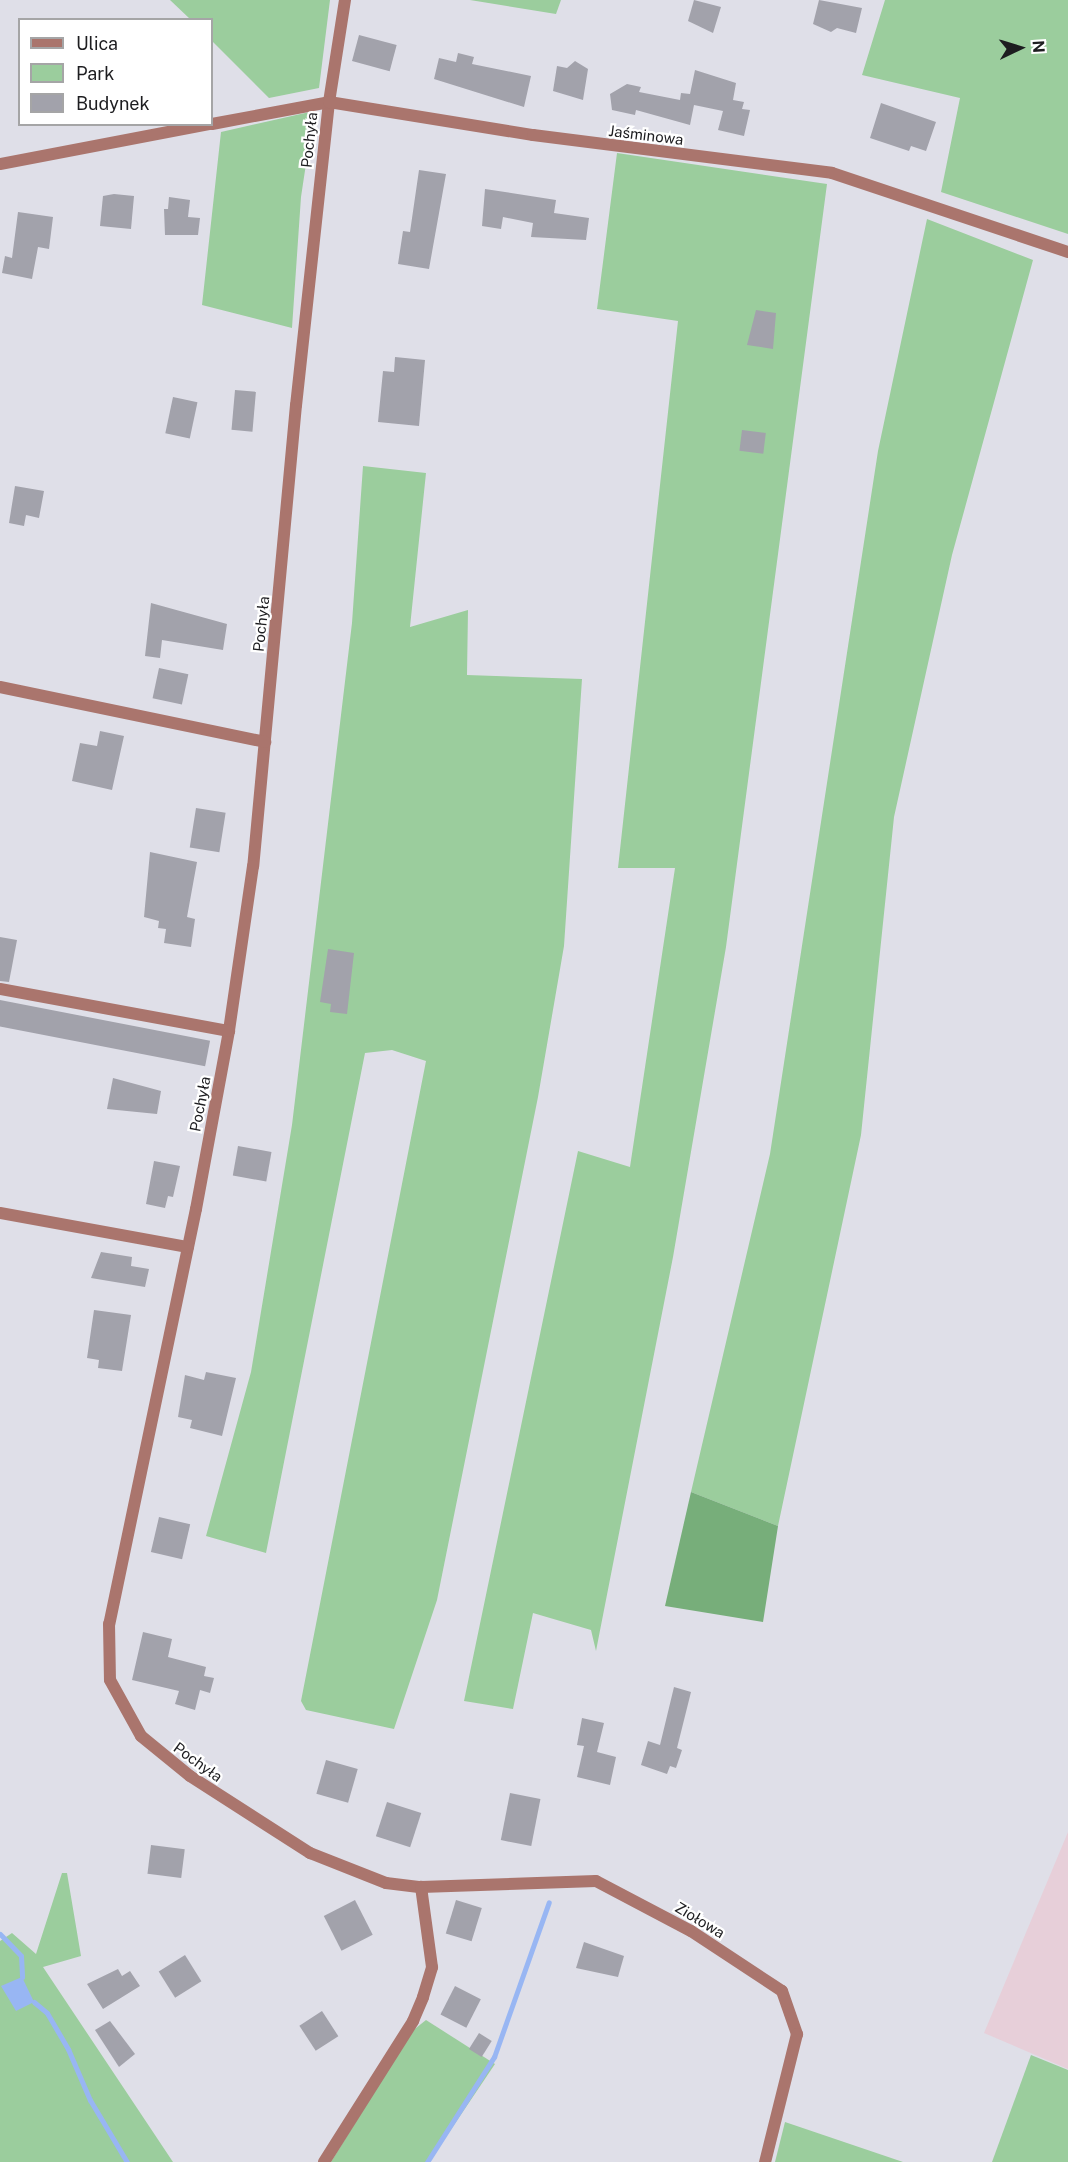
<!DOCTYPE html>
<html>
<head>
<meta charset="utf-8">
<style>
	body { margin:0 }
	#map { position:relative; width:1068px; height:2162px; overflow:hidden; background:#dfdfe8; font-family:"Public Sans",sans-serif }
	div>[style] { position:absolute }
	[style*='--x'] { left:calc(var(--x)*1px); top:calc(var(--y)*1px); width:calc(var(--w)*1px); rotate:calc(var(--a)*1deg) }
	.industrial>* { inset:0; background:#e7cfd9 }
	.green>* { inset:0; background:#9bcd9d }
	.forest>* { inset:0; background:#77ae7a }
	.water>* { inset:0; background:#98b6f3 }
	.stream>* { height:5px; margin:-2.5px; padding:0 2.5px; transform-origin:2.5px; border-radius:2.5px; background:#98b6f3 }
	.building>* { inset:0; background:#a2a2ab; transform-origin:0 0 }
	.street>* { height:12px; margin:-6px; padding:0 6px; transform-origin:6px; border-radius:6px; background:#aa756d }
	span { translate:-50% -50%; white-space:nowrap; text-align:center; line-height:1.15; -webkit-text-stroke:4.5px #fff; paint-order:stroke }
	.street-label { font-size:15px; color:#1d1d20 }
	.legend { position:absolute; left:18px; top:18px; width:195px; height:108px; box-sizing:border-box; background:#fff; border:2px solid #a5a5a6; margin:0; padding:8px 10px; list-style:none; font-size:18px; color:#1d1d20 }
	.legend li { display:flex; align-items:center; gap:12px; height:30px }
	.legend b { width:30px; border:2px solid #a5a5a6 }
	.north { position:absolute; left:990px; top:18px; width:60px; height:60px; -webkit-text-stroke:4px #fff; paint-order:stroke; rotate:86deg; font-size:16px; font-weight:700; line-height:24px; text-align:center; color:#1d1d20 }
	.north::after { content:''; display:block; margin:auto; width:21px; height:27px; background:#1d1d20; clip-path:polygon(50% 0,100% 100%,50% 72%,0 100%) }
</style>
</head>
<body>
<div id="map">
	<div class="industrial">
		<i style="clip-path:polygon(1068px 1832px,1068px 2069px,984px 2033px)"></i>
	</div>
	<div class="green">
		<i style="clip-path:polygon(170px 0,330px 0,319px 88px,269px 98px,212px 41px,212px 20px,190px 19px)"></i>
		<i style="clip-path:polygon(470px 0,561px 0,556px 14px)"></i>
		<i style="clip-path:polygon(885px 0,1068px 0,1068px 234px,941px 192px,960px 98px,862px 75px)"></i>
		<i style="clip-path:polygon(314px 111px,301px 197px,292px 328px,202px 305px,221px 132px)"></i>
		<i style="clip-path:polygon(617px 153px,827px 184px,726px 947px,673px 1257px,596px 1651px,591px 1630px,533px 1613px,513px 1709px,464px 1701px,578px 1151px,630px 1167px,675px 868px,618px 868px,678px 321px,597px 309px)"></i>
		<i style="clip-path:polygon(927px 219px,1033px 260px,952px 555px,894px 817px,861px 1135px,778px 1526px,691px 1492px,770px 1154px,878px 451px)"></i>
		<i style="clip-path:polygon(363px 466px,426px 473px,410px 627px,468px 610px,467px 675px,582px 679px,564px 946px,538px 1097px,437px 1600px,394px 1729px,306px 1710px,301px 1701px,426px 1061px,392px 1050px,365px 1053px,266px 1553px,206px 1536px,251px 1372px,292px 1125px,352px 623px)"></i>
		<i style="clip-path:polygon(62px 1873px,67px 1873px,81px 1956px,43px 1967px,173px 2162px,0 2162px,0 1941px,12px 1933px,36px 1954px)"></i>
		<i style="clip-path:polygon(426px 2020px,495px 2064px,429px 2162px,331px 2162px,411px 2032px)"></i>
		<i style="clip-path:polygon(1031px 2055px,1068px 2070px,1068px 2162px,992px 2162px)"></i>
		<i style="clip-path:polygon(785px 2122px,903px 2162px,775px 2162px)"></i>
	</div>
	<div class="forest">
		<i style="clip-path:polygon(691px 1492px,778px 1526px,763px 1622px,665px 1606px)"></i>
	</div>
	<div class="water">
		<i style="clip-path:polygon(22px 1977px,34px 2002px,16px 2011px,1px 1986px)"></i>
	</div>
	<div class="stream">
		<i style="--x:0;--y:1934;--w:30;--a:46"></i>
		<i style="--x:21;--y:1956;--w:21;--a:87"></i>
		<i style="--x:34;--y:2002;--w:17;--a:40"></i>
		<i style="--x:47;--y:2013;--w:42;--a:59.7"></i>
		<i style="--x:68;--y:2049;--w:56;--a:66.7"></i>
		<i style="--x:90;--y:2100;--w:72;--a:59.2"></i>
		<i style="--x:427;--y:2162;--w:125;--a:-57.5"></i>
		<i style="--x:494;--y:2057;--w:164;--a:-70.5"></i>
	</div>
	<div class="building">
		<i style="clip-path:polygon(694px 0,721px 7px,713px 33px,688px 21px)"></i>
		<i style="clip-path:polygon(819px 0,862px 8px,856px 33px,837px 28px,831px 32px,813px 24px)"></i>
		<i style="left:359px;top:35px;width:39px;height:27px;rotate:15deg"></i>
		<i style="clip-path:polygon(458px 53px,474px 57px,472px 64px,531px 76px,524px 107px,434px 79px,439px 58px,456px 62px)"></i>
		<i style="clip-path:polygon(575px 61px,588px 69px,583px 100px,553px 91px,557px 66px,567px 68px)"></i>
		<i style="clip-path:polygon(695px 70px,736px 83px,733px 100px,744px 102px,742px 109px,750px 110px,744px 136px,718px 130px,723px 111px,694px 105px,690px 125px,636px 110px,635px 115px,612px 110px,610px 94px,627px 84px,641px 87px,639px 92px,680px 100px,681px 93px,690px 94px)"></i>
		<i style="clip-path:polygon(881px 103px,936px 122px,926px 151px,911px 146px,909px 151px,870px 138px)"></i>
		<i style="clip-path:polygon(419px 170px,446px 174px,429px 269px,398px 264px,403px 231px,410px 232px)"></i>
		<i style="clip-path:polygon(485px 189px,556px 200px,554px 213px,589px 218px,586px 240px,531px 237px,533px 223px,503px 217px,501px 229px,482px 226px)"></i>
		<i style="clip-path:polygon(114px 194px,134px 196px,131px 229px,100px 226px,103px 196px)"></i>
		<i style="clip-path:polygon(169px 197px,190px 200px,188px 217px,200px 218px,198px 235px,165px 235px,164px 209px,168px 209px)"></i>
		<i style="clip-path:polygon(18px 212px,53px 217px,49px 249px,38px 247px,32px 279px,2px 273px,5px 256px,12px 258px)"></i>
		<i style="clip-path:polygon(756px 310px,776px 313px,773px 349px,747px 345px)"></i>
		<i style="clip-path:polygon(395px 357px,425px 360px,419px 426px,378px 422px,383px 371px,394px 372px)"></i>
		<i style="left:235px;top:390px;width:21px;height:40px;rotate:5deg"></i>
		<i style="left:173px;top:397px;width:25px;height:37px;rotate:12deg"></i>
		<i style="left:742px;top:430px;width:24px;height:21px;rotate:7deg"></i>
		<i style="clip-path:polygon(15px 486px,44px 491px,39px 518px,26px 515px,24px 526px,9px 523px)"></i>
		<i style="clip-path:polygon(151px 603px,227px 624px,223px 650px,162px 640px,160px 658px,145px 656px)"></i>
		<i style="left:159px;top:668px;width:30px;height:31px;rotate:12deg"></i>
		<i style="clip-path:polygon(100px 731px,124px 736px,112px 790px,72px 781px,80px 743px,97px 746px)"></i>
		<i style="left:196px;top:808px;width:30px;height:40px;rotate:9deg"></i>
		<i style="clip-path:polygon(150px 852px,197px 862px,187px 917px,195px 919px,191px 947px,164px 943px,166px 929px,158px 928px,159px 921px,144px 917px)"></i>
		<i style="clip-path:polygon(0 937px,17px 940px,9px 982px,0 981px)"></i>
		<i style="clip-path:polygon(328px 949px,354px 953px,347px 1014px,330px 1012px,331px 1004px,320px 1002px)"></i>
		<i style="left:0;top:1000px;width:214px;height:26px;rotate:11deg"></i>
		<i style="clip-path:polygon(113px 1078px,161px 1091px,157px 1114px,107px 1109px)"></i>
		<i style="left:238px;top:1146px;width:34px;height:30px;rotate:10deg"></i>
		<i style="clip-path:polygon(154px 1161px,180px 1166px,173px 1197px,168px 1196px,165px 1208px,146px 1204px)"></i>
		<i style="clip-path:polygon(101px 1252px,132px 1257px,131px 1266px,149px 1269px,145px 1287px,91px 1278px)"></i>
		<i style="clip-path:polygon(94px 1310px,131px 1315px,122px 1371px,98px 1368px,99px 1360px,87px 1358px)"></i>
		<i style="clip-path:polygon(206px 1372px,236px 1378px,222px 1436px,190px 1428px,192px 1420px,178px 1417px,185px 1375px,204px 1380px)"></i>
		<i style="left:159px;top:1517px;width:32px;height:36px;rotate:13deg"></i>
		<i style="clip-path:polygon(143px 1632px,172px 1639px,168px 1657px,206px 1667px,204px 1676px,214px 1678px,210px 1693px,200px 1690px,195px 1710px,175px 1704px,179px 1691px,132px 1680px)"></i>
		<i style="clip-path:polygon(674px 1687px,691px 1692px,677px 1748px,682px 1750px,676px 1768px,670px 1766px,667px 1774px,641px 1765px,648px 1741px,660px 1745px)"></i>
		<i style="clip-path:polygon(582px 1718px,604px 1723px,597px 1752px,616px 1757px,610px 1785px,577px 1777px,584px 1746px,577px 1745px)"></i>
		<i style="left:326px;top:1760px;width:33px;height:35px;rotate:16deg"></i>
		<i style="left:510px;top:1793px;width:31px;height:48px;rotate:11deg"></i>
		<i style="left:387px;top:1802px;width:36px;height:36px;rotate:18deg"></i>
		<i style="left:151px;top:1845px;width:34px;height:29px;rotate:7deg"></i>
		<i style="left:355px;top:1900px;width:39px;height:35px;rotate:63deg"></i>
		<i style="left:456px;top:1900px;width:27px;height:35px;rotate:17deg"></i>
		<i style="clip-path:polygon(584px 1942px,624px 1956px,618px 1977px,576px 1968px)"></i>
		<i style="left:185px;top:1955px;width:31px;height:31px;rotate:58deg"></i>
		<i style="clip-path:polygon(118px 1969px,122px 1976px,130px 1971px,140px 1986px,103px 2009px,87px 1984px)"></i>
		<i style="left:455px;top:1986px;width:29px;height:32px;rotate:27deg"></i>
		<i style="left:322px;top:2011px;width:30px;height:27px;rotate:57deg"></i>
		<i style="clip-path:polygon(110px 2021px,135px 2054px,119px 2067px,95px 2030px)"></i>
		<i style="left:479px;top:2033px;width:15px;height:19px;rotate:32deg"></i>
	</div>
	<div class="street">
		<i style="--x:345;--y:0;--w:103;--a:98.9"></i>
		<i style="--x:329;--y:102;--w:305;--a:96.2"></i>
		<i style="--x:296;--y:405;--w:463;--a:95.3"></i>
		<i style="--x:253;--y:866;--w:167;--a:98.3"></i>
		<i style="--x:229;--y:1031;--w:181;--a:100.5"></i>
		<i style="--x:196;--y:1209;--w:424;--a:101.8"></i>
		<i style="--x:109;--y:1624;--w:56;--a:89"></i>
		<i style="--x:110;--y:1680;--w:64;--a:61"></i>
		<i style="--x:141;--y:1736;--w:63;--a:39.2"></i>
		<i style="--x:190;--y:1776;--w:143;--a:32.7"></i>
		<i style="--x:310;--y:1853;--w:82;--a:21.5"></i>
		<i style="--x:386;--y:1883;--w:35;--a:7"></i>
		<i style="--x:421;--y:1887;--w:175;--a:-2"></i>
		<i style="--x:596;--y:1881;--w:107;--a:27.8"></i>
		<i style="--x:691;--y:1931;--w:109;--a:33.4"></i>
		<i style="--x:782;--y:1991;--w:46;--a:70.8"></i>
		<i style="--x:797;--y:2034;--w:132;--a:104"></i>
		<i style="--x:212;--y:124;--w:119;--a:-10.6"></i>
		<i style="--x:329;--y:102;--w:207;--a:9.2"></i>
		<i style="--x:533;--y:135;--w:301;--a:7.2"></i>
		<i style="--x:832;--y:173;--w:249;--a:18.5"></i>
		<i style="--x:0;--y:164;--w:214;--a:-10.8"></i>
		<i style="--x:0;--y:687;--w:271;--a:11.7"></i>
		<i style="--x:0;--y:989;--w:233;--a:10.4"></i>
		<i style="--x:0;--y:1213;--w:191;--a:10.3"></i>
		<i style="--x:324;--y:2162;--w:167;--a:-57.7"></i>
		<i style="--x:413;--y:2021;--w:26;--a:-67"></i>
		<i style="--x:423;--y:1997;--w:31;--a:-73"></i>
		<i style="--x:432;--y:1967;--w:81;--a:-97.8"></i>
	</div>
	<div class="street-label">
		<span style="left:646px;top:135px;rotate:7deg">Jaśminowa</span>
		<span style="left:309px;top:140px;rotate:-84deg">Pochyła</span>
		<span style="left:261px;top:624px;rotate:-84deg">Pochyła</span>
		<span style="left:200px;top:1104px;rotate:-79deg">Pochyła</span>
		<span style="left:198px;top:1762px;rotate:36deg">Pochyła</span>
		<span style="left:700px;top:1920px;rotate:31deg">Ziołowa</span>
	</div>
	<ul class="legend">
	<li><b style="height:8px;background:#aa756d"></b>Ulica</li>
	<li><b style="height:16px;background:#9bcd9d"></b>Park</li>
	<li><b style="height:16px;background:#a2a2ab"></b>Budynek</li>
	</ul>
	<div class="north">N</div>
</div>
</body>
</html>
